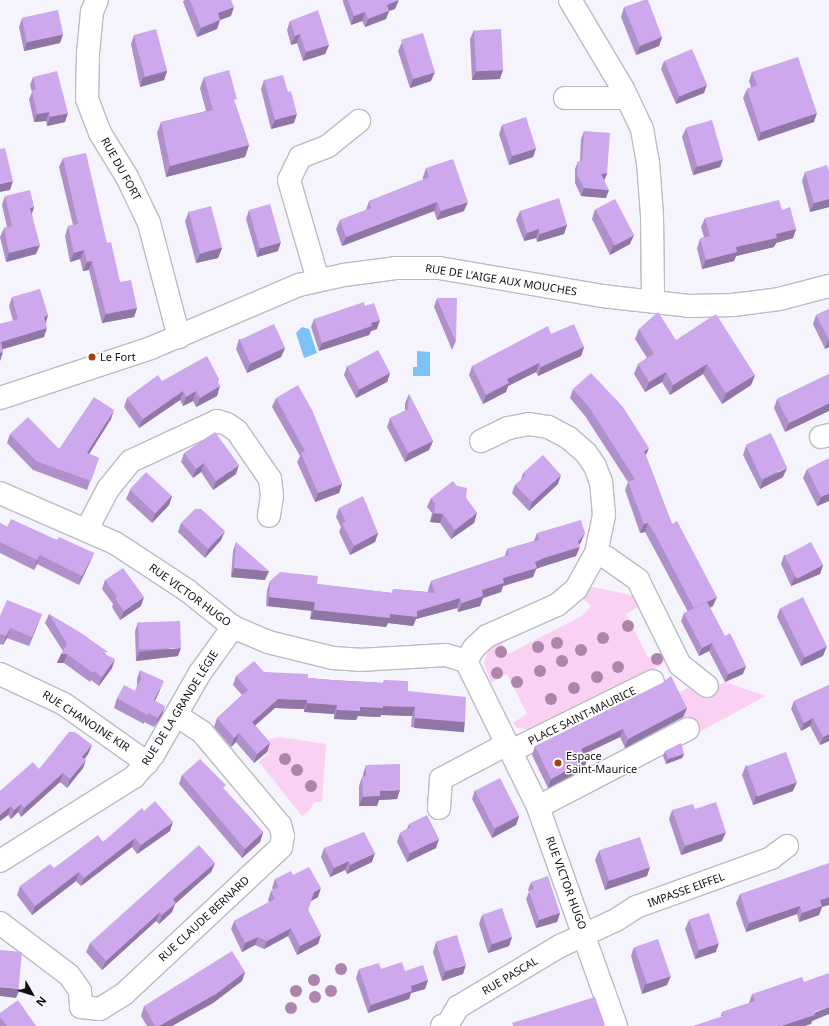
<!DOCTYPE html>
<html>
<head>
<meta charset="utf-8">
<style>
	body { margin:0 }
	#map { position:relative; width:829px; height:1026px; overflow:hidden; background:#f5f4fd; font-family:"Noto Sans",sans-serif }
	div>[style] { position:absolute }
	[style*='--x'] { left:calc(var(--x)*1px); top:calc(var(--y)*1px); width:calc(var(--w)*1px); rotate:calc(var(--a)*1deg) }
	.green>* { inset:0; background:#fad0f3 }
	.water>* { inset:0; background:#7cc2f6 }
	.roads { filter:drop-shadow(1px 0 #bbbbc6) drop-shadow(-1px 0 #bbbbc6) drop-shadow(0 1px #bbbbc6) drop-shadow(0 -1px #bbbbc6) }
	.minor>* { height:22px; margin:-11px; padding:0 11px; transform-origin:11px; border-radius:11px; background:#fff }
	.trees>* { width:12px; height:12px; margin:-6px; border-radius:50%; background:#ad84ac }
	.wall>* { inset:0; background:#b090cb }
	.shaded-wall>* { inset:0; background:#9076a5; transform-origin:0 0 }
	.building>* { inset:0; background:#cda8ec; transform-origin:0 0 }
	.dots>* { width:11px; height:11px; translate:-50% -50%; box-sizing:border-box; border:2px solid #fff; border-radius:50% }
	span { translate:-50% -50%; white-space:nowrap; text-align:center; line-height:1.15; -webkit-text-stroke:3px #fff; paint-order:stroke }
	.street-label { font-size:11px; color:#121216 }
	.poi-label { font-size:11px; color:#121216 }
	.left { translate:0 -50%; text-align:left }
	.north { position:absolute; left:12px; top:974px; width:40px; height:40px; -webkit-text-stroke:3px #fff; paint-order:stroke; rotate:129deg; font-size:11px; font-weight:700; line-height:16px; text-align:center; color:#121216 }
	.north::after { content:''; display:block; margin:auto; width:14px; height:18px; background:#121216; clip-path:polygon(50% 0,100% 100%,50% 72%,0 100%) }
</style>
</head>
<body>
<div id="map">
	<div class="green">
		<i style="clip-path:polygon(589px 586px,635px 596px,642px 605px,626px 614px,648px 658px,664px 650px,666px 659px,660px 666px,530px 729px,517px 728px,513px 723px,527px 714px,507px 674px,491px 683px,484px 662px,489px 649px,500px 639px,508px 654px,582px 616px,591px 606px,580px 596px)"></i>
		<i style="clip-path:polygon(725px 682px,766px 696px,692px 736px,673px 696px,688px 688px,701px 694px)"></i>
		<i style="clip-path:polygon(279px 737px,326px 744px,322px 802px,314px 802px,309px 811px,302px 816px,259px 762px,269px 753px,260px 741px)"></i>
	</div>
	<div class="water">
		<i style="clip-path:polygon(302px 327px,309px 329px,317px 353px,304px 358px,296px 333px)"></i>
		<i style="clip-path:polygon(417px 351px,430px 352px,430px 376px,413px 376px,413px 367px,417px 367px)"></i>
	</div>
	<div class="roads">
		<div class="minor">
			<i style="--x:97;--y:0;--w:13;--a:113"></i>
			<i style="--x:92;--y:12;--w:41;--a:95.6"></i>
			<i style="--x:88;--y:53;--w:46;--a:91.2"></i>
			<i style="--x:87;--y:99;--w:36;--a:69"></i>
			<i style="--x:100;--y:133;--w:52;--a:58.5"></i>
			<i style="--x:127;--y:177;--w:51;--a:64.4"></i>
			<i style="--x:149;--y:223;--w:118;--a:75.3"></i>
			<i style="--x:570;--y:0;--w:104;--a:59.2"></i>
			<i style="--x:623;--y:89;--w:44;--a:64.6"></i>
			<i style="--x:642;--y:129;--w:34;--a:80"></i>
			<i style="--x:648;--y:162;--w:53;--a:85.7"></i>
			<i style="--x:652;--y:215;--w:86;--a:89.3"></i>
			<i style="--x:565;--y:98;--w:62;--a:0"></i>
			<i style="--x:318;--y:280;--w:104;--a:-106.2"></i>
			<i style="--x:289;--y:180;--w:25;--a:-64"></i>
			<i style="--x:300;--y:157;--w:30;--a:-21"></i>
			<i style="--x:328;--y:146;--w:40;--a:-39"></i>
			<i style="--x:0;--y:398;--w:159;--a:-18.3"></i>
			<i style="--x:151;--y:348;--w:161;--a:-23.1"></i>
			<i style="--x:299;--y:285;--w:46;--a:-12.5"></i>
			<i style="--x:344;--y:275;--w:52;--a:-7.7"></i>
			<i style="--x:396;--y:268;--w:43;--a:0"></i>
			<i style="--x:439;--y:268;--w:165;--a:9.7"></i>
			<i style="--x:602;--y:296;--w:89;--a:6.5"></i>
			<i style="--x:690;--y:306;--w:43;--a:-1.3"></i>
			<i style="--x:733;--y:305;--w:46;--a:-7.4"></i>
			<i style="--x:779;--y:299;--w:52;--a:-14.6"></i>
			<i style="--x:821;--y:437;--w:8;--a:-14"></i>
			<i style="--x:0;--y:493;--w:125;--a:23.5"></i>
			<i style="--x:115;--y:543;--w:87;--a:33.3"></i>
			<i style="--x:188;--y:591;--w:58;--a:38.7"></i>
			<i style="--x:233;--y:627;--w:38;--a:23"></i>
			<i style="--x:268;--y:642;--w:67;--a:13.8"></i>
			<i style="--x:333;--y:658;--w:26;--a:4"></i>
			<i style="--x:359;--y:660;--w:87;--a:-3.3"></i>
			<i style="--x:446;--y:655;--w:21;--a:17"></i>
			<i style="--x:466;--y:661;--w:163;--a:63.7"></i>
			<i style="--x:538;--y:807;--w:232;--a:70.4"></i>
			<i style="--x:87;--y:529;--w:45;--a:-62.3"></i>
			<i style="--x:108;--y:489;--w:36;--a:-51"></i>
			<i style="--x:131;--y:461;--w:95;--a:-24.9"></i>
			<i style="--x:217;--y:421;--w:10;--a:17"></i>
			<i style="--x:227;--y:424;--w:12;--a:35"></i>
			<i style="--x:237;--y:431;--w:58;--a:55.5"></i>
			<i style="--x:270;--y:479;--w:17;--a:83"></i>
			<i style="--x:272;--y:496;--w:20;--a:99"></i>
			<i style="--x:596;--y:553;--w:12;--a:24"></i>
			<i style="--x:607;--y:558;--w:38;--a:35"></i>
			<i style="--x:638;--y:580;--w:95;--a:63.7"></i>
			<i style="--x:680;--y:665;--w:34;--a:38"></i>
			<i style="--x:466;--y:661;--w:15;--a:-58"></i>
			<i style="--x:474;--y:648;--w:18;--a:-43"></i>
			<i style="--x:487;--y:636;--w:77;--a:-23.9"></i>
			<i style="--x:557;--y:605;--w:25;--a:-40"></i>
			<i style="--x:576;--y:589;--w:41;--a:-60.9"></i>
			<i style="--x:596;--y:553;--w:39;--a:-78"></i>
			<i style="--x:604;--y:515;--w:33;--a:-95"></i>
			<i style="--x:601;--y:482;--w:17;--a:-111"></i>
			<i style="--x:595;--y:466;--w:16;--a:-125"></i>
			<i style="--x:586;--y:453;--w:23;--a:-139"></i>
			<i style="--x:569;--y:438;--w:24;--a:-152"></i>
			<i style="--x:548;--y:427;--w:19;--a:-171"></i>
			<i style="--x:529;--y:424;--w:21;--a:169"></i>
			<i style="--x:508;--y:428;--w:30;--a:154"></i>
			<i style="--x:0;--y:674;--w:71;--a:25.1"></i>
			<i style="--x:64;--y:704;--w:102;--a:35.4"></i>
			<i style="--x:511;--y:751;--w:158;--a:-26.2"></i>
			<i style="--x:538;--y:807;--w:169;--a:-27.5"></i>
			<i style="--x:439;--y:808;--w:29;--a:-86"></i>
			<i style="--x:441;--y:779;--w:75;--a:-27.9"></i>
			<i style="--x:0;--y:861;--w:158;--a:-32.1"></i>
			<i style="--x:134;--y:777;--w:29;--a:-49"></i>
			<i style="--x:153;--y:755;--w:95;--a:-60.2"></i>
			<i style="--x:200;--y:673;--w:57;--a:-54.3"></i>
			<i style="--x:0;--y:923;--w:86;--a:37"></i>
			<i style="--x:69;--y:975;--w:19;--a:55"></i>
			<i style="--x:80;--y:991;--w:16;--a:86"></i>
			<i style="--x:81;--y:1007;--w:19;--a:6"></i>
			<i style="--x:100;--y:1009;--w:28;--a:-32"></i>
			<i style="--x:124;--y:994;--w:215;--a:-43.1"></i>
			<i style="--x:281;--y:847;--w:11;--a:-80"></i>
			<i style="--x:283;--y:836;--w:11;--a:-105"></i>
			<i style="--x:280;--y:825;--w:121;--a:-130"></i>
			<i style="--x:202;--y:732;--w:30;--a:-147"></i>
			<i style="--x:442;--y:1026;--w:6;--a:-18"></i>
			<i style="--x:448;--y:1024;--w:20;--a:-60"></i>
			<i style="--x:458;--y:1007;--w:119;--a:-30.9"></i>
			<i style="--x:560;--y:946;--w:62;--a:-24.9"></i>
			<i style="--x:616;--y:920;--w:24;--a:-33"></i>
			<i style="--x:636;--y:907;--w:144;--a:-19.9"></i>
			<i style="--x:771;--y:858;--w:20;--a:-37"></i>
		</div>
	</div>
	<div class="trees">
		<i style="left:628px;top:626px"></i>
		<i style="left:603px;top:638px"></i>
		<i style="left:557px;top:643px"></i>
		<i style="left:538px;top:647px"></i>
		<i style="left:581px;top:650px"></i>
		<i style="left:501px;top:652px"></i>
		<i style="left:657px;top:659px"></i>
		<i style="left:562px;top:661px"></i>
		<i style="left:618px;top:667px"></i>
		<i style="left:540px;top:671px"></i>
		<i style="left:497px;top:673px"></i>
		<i style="left:597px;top:677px"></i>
		<i style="left:517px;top:682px"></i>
		<i style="left:574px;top:688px"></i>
		<i style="left:551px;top:699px"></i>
		<i style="left:285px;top:759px"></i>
		<i style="left:297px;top:770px"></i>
		<i style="left:311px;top:786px"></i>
		<i style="left:341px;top:969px"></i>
		<i style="left:314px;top:980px"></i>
		<i style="left:296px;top:991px"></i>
		<i style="left:331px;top:991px"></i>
		<i style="left:315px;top:997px"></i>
		<i style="left:291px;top:1008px"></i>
	</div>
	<div class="wall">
		<i style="clip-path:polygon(184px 0,231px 0,231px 16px,220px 20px,217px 29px,197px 37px,183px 2px)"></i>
		<i style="clip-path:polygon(343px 0,398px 0,395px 9px,389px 11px,386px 19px,365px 27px,362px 21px,351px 25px,343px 2px)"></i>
		<i style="clip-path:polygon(624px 7px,662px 37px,659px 46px,636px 55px,621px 17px)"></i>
		<i style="clip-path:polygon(22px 18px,63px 34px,60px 43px,24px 51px,19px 27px)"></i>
		<i style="clip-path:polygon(290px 21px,329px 45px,325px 54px,303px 61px,297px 43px,291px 45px,287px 30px)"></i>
		<i style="clip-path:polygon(474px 30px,500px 79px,472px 80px,470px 39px)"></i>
		<i style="clip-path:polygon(134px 35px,167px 71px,164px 80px,140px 87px,131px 44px)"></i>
		<i style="clip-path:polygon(402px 42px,431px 81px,410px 88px,398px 51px)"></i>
		<i style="clip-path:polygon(664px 61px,704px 93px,676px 104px,661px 69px)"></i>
		<i style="clip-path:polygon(752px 72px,814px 122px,758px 141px,743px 98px,747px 89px,751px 87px,749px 81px)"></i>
		<i style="clip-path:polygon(33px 77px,65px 122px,47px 126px,46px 121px,34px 122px,29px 99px,32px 92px,30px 85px)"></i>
		<i style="clip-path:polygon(204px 77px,235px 103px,249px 145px,245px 157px,166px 177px,157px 133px,161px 122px,206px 111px,200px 88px)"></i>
		<i style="clip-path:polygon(264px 80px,288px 92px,294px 123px,271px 129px,261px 89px)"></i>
		<i style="clip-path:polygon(502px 125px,536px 148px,533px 157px,509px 165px,499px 134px)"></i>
		<i style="clip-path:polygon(686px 128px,723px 159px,720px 167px,693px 175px,682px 137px)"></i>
		<i style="clip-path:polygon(584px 131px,607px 173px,604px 181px,606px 198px,581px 196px,575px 183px,575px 169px,578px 161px,580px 161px,581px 139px)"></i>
		<i style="clip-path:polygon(63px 158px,107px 243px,120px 282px,137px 308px,134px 317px,102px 323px,89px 270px,83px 271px,80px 259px,70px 262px,65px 236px,68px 226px,73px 225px,59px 167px)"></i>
		<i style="clip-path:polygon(426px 168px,464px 211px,437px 220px,434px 211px,342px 246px,336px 229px,340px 220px,366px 210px,369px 201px,423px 180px,423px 177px)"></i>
		<i style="clip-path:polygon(829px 171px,829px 207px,810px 212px,802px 181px,805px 172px)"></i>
		<i style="clip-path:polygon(5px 196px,34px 207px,32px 213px,36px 254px,6px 262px,0 237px,4px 228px,7px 227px,2px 205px)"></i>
		<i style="clip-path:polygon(595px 209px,630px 244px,610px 255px,592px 219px)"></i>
		<i style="clip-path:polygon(249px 210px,278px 251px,257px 257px,246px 219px)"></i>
		<i style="clip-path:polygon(782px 210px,796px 229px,793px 238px,776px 243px,774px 247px,736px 256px,734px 261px,702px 269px,697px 248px,700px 239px,704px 237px,701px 227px,705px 218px)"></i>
		<i style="clip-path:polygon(189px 211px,222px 248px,218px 258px,196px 263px,185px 221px)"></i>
		<i style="clip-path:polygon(520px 211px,567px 225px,564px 234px,537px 242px,536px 238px,524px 241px,516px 220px)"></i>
		<i style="clip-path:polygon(12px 297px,48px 315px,46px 323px,44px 337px,3px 349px,0 361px,0 324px,13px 321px,9px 306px)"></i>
		<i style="clip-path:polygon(437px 298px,456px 341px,452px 350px,434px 307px)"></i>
		<i style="clip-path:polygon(365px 306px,377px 329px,371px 331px,369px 335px,319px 351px,311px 327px,314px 319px)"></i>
		<i style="clip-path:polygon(829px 309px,829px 347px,825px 349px,813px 324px,816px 315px)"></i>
		<i style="clip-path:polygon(639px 329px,676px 340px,755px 375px,751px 385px,722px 404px,703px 374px,670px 395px,662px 382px,645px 392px,634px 374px,638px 364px,647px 358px,635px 339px)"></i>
		<i style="clip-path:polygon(551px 334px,584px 347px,581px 356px,538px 376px,536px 372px,508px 386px,506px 392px,483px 404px,469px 375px,472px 366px)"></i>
		<i style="clip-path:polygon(239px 339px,285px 348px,281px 357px,247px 373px,236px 349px)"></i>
		<i style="clip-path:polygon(347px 366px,390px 373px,387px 382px,356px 398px,344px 375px)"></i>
		<i style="clip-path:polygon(829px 374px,785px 432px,774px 408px,777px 399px)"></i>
		<i style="clip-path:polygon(219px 379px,218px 382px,217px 396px,196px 407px,193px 401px,183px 406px,180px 400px,139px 428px,124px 407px,127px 398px,162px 381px)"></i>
		<i style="clip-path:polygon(573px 389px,646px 456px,672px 524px,713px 606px,710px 608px,743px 674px,725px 682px,709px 651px,699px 656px,681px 621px,684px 613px,688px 612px,651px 543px,645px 532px,640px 533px,625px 490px,628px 482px,585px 416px,570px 398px)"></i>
		<i style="clip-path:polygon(409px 394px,433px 441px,429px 450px,405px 462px,387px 427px,390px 418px,405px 411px,405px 403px)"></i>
		<i style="clip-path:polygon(276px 398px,342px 484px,339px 493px,315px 502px,297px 462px,300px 456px,272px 407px)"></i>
		<i style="clip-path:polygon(111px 419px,89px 454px,99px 458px,87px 490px,33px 470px,7px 443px,10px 434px,59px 449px)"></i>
		<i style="clip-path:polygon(746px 446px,783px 477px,760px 489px,743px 455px)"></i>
		<i style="clip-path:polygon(184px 453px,236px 474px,213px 490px,201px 472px,193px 478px,181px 462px)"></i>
		<i style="clip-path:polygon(807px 469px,829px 501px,817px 506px,803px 478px)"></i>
		<i style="clip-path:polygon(523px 473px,558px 484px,529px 511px,512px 493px,515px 485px,521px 480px)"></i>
		<i style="clip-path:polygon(130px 490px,172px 496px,169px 505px,152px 523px,126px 499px)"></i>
		<i style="clip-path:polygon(431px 498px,466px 498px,477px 513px,474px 523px,451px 539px,440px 523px,430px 522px,432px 513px,427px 507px)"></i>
		<i style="clip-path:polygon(339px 508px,378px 533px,375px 542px,350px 555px,339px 532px,341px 527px,336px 517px)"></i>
		<i style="clip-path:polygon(0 523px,7px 527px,57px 540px,94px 553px,90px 562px,79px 585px,37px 564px,34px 570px,0 553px)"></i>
		<i style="clip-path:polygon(181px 523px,221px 540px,205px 558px,178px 532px)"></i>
		<i style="clip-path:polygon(537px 533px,581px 542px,579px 545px,576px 556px,541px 567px,536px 569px,533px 577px,503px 586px,501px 592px,483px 598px,480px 606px,458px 612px,457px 608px,416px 619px,413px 626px,388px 623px,386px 627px,310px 619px,311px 611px,266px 606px,267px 590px,270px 581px,317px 584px,392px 593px,393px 589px,428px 592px,428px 590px,431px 581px,505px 556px,507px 549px,534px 541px)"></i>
		<i style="clip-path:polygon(236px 542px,265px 580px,231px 577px,233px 551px)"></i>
		<i style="clip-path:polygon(784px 555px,823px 565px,820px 574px,791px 586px,781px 564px)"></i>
		<i style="clip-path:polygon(105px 580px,141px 606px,120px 620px,112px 607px,113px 604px,102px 589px)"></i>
		<i style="clip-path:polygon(780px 608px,823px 656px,801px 666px,777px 617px)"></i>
		<i style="clip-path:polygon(42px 614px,29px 646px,7px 638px,3px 645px,0 644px,0 616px)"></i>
		<i style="clip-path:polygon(49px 614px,107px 655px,112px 668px,99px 686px,91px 680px,90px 682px,64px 663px,57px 663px,63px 651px,45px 623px)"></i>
		<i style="clip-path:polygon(138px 622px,178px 656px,136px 661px,135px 631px)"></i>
		<i style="clip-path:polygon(140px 670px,160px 690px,155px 701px,162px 715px,154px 727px,144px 722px,144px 724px,114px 708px,117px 698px,135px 691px,137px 686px,137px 679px)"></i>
		<i style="clip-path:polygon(264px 672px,308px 678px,332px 680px,383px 683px,384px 680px,408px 691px,465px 722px,461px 731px,411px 727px,412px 716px,381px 715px,380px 717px,358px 716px,356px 720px,334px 719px,334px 714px,304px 712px,304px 709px,275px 708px,255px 725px,270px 743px,267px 752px,254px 763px,236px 742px,231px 747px,214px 727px,217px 718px,242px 695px,233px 685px,236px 676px)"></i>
		<i style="clip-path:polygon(829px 685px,829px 741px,820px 745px,810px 726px,801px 731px,791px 709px,794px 701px)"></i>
		<i style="clip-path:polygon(687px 708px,683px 717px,625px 748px,620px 737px,584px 754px,584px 769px,548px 788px,532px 755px,535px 746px)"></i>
		<i style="clip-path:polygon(92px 745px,88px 754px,85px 759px,83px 768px,67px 788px,60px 782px,21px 817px,18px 812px,11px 819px,8px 815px,0 821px,0 791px,39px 769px)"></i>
		<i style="clip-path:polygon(665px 751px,684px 754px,682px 758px,666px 764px,663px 756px)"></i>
		<i style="clip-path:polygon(366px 765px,397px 799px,379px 800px,377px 806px,359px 806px,359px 786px,362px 777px,363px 776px,363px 774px)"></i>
		<i style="clip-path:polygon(746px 765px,793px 791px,753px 805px,742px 775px)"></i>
		<i style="clip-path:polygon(182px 775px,224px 789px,263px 832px,260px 842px,242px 858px,179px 784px)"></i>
		<i style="clip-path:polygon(475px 790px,519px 816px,516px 825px,492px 838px,472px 799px)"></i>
		<i style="clip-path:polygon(695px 809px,722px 841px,681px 855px,669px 819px,672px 810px)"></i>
		<i style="clip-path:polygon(144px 811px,170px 831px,137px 854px,132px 847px,81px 886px,76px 881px,32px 915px,17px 895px,20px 886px,54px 868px,103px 842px)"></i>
		<i style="clip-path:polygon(409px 824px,436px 848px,407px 862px,397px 842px,400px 833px,407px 829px)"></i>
		<i style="clip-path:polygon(324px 848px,372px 862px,347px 874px,345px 870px,330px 877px,321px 857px)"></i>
		<i style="clip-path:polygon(599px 851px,650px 867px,647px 876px,605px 890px,595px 860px)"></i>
		<i style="clip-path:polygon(215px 863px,211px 872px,175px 904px,172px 912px,159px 924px,156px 921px,102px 970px,86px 952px,90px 943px)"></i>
		<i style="clip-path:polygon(293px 875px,318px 897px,311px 901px,308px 910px,321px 935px,318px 944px,297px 955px,288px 936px,264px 949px,255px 945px,242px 952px,231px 929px,234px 921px,269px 902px,268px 900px,271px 891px,273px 890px,272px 888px,275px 879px)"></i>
		<i style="clip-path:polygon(531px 882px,560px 913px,557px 922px,536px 928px,526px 899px,529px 892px,528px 890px)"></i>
		<i style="clip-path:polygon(740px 894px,822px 907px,819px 915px,799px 922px,797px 914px,746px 932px,736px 903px)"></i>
		<i style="clip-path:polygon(482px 915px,512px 937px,509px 946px,488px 953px,479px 924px)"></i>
		<i style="clip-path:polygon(689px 920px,716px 952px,695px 959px,685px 929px)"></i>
		<i style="clip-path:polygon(436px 942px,463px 974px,442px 981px,433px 952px)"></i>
		<i style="clip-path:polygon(634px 947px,667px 985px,642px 994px,631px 956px)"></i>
		<i style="clip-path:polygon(359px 969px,381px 969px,405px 971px,428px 980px,425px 989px,411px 993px,409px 999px,368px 1013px,356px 978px)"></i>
		<i style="clip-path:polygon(245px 972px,242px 981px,213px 1003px,172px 1026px,147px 1026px,141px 1016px,144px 1006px)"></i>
		<i style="clip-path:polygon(752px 994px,812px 1021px,811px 1024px,721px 1016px,722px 1012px,749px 1003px)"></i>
		<i style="clip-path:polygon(0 1013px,36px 1026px,0 1026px)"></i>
	</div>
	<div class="shaded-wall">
		<i style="clip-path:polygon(399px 0,395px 9px,389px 11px,386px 19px,365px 27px,368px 19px,387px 5px)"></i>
		<i style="clip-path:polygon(234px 7px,231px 16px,220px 20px,217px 29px,197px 37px,201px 28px,218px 13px)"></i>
		<i style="clip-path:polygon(365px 12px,362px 21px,351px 25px,354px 16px)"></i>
		<i style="clip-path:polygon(63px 34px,60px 43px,24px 51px,27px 42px)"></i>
		<i style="clip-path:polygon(300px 34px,297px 43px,291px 45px,295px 36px)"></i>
		<i style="clip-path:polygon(662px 37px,659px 46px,636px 55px,640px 46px)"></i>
		<i style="clip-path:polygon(329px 45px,325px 54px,303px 61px,306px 52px)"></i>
		<i style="clip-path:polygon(503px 70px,500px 79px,472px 80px,476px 71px)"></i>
		<i style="clip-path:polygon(167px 71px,164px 80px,140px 87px,143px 78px)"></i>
		<i style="clip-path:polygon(435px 72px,431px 81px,410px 88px,413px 79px)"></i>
		<i style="clip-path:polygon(707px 85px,704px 93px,676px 104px,679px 96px)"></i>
		<i style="clip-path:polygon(49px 112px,46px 121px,34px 122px,37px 114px)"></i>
		<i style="clip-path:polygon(68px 113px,65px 122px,47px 126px,50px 117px)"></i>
		<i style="clip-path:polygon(817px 113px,814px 122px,758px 141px,761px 132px)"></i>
		<i style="clip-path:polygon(297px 114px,294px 123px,271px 129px,275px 120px)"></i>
		<i style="clip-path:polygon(249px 145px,245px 157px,166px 177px,170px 166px)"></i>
		<i style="clip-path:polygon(536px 148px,533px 157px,509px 165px,512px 156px)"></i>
		<i style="clip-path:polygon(723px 159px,720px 167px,693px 175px,696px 167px)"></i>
		<i style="clip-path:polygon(607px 173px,604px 181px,601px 174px)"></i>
		<i style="clip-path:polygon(13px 181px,10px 190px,0 192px,0 184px)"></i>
		<i style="clip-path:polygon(584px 188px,609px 190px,606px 198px,581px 196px)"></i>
		<i style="clip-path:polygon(829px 199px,829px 207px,810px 212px,814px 203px)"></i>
		<i style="clip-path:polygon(437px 202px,434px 211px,342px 246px,346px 237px)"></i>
		<i style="clip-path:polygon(468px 202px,464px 211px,437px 220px,441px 211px)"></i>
		<i style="clip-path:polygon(34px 207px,31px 216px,30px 208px)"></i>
		<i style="clip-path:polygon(567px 225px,564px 234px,537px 242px,540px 234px)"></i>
		<i style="clip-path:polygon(539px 229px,536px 238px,524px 241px,527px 233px)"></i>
		<i style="clip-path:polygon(796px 229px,793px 238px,776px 243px,774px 247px,736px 256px,734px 261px,702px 269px,706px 260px,736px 247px,776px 234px)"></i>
		<i style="clip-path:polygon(634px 235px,630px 244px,610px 255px,613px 246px)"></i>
		<i style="clip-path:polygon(281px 242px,278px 251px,257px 257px,260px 248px)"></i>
		<i style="clip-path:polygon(40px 245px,36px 254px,6px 262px,9px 253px)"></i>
		<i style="clip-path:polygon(222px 248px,218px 258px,196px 263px,200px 254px)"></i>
		<i style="clip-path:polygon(84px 250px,80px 259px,70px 262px,74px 253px)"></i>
		<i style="clip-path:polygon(92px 261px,89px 270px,83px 271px,87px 262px)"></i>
		<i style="clip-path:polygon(137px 308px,134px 317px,102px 323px,106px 314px)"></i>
		<i style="clip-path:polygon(48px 315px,45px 324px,44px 317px)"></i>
		<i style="clip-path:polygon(380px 320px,377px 329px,371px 331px,369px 335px,319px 351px,322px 343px,371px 323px)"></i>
		<i style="clip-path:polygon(47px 328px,44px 337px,0 350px,1px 342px)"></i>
		<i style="clip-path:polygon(829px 340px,829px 347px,825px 349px)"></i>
		<i style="clip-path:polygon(584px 347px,581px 356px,538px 376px,541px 367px)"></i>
		<i style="clip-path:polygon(285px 348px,281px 357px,247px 373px,250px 364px)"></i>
		<i style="clip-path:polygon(3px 352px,0 361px,0 353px)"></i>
		<i style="clip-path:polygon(539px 363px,536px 372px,508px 386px,506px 392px,483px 404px,486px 395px,507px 379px)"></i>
		<i style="clip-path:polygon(707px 364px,703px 374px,670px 395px,673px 385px)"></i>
		<i style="clip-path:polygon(666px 372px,662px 382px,645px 392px,649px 382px)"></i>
		<i style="clip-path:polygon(390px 373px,387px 382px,356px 398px,359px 389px)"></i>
		<i style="clip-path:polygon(755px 375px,751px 385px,722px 404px,726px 393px)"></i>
		<i style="clip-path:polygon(220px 386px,217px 396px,196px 407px,200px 398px)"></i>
		<i style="clip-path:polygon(183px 391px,180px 400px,139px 428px,143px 419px)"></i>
		<i style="clip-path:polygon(196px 391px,193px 401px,183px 406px,186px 397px)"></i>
		<i style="clip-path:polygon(829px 403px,829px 411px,785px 432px,789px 423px)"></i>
		<i style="clip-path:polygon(114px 410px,111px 419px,84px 462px,87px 453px)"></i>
		<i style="clip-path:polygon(433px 441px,429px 450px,405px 462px,408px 453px)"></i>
		<i style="clip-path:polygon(649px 448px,645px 457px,644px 451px)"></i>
		<i style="clip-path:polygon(204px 463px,201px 472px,193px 478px,196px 469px)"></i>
		<i style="clip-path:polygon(239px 465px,236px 474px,213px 490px,216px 481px)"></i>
		<i style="clip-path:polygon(787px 468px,783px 477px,760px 489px,763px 480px)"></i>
		<i style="clip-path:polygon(561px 475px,558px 484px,529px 511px,532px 502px)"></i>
		<i style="clip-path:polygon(342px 484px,339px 493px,315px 502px,318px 493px)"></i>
		<i style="clip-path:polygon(829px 493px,829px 501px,817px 506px,821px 497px)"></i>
		<i style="clip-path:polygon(172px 496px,169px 505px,152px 523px,155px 514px)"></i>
		<i style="clip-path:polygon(434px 513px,443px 514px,440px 523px,430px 522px)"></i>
		<i style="clip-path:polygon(477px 513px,474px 523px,451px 539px,455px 530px)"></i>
		<i style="clip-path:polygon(648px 523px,645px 532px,640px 533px,644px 524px)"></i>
		<i style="clip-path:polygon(225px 531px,221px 540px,205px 558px,208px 549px)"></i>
		<i style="clip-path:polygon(378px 533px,375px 542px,350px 555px,354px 546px)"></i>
		<i style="clip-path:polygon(585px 533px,581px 542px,577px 548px,580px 547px,576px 556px,541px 567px,536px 569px,533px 577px,503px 586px,501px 592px,483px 598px,480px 606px,458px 612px,462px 603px,482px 590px,503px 578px,578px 541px)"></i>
		<i style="clip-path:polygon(94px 553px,90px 562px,79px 585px,82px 576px)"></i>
		<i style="clip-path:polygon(40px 555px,37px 564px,34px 570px,37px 560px)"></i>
		<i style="clip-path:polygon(823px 565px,820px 574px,791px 586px,795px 577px)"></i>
		<i style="clip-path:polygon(234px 568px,269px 571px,265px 580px,231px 577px)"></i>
		<i style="clip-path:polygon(144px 597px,141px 606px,120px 620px,124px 611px)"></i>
		<i style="left:269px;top:597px;width:46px;height:9px;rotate:6deg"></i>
		<i style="clip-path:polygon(717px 597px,713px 606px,691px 617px,694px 608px)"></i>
		<i style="clip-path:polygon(460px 598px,457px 608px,416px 619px,413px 626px,388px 623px,386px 627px,310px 619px,314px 610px,390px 614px,417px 611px)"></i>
		<i style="clip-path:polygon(42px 614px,38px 624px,29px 646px,32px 637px)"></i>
		<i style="clip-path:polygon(10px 628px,7px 638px,3px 645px,6px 636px)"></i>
		<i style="clip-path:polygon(712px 643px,709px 651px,699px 656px,702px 648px)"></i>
		<i style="clip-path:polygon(827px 646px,823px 656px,801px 666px,804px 657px)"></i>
		<i style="clip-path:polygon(181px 648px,178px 656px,136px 661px,139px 652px)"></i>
		<i style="clip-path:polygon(61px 654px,67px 654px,64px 663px,57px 663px)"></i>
		<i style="clip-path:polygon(115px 659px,112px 668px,99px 686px,102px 677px)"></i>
		<i style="clip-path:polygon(746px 666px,743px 674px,725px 682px,728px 674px)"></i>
		<i style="clip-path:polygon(164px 681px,160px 690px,151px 709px,154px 700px)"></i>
		<i style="clip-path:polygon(278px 699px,307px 700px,304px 709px,275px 708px,249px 731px,252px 722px)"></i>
		<i style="clip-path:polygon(307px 703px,337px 705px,334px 714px,304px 712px)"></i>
		<i style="clip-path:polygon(165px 706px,162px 715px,154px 727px,158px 718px)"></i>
		<i style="clip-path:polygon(383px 706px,415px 707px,412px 716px,381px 715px,380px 717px,358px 716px,356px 720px,334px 719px,337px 710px,360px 707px)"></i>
		<i style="clip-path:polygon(687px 708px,683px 717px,625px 748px,628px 739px)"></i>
		<i style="left:415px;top:718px;width:50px;height:10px;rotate:5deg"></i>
		<i style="clip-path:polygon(813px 718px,810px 726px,801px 731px,804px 723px)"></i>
		<i style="clip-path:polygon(623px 729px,620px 737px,578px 757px,581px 749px)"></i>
		<i style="clip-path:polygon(239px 733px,236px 742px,231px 747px,234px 738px)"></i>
		<i style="clip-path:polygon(829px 734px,829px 741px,820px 745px,823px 737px)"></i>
		<i style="clip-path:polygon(270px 743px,267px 752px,254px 763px,257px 754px)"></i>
		<i style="clip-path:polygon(92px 745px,88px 754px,79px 765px,82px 757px)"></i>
		<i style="clip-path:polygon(684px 754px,682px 758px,666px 764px,668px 759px)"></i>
		<i style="clip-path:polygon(86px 760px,83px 768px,67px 788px,70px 779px)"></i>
		<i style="clip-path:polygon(587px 760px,584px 769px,548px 788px,551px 779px)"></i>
		<i style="clip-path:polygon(63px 773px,60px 782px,21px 817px,24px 808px)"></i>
		<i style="clip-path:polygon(797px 782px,793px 791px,753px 805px,756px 796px)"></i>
		<i style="clip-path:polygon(400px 790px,397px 799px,379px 800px,377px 806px,359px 806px,363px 797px,380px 791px)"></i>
		<i style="clip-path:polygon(21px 804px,18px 812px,11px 819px,14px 810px)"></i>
		<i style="clip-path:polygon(11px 806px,8px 815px,0 821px,0 815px)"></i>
		<i style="clip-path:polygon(519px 816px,516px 825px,492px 838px,495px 829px)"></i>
		<i style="clip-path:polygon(173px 822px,170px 831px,137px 854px,141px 845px)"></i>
		<i style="clip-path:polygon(263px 832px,260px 842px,242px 858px,245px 849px)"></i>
		<i style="clip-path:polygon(726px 832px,722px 841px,681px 855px,685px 846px)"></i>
		<i style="clip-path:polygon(135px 838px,132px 847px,81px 886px,84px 878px)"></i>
		<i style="clip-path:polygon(439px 839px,436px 848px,407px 862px,410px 853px)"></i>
		<i style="clip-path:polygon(375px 853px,372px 862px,347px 874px,350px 865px)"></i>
		<i style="clip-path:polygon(349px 861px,345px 870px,330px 877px,334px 868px)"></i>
		<i style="clip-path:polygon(215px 863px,211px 872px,175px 904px,172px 912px,159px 924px,162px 915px,173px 899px)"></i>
		<i style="clip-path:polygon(650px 867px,647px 876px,605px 890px,608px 881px)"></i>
		<i style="clip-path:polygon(79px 872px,76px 881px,32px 915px,35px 906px)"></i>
		<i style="clip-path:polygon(321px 888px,318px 897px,311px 901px,314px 892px)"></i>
		<i style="clip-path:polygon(829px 897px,829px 905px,822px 907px,819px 915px,799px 922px,802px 913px,820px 900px)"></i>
		<i style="clip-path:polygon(800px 906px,797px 914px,746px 932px,749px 923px)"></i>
		<i style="clip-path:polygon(160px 912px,156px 921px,102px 970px,106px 961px)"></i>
		<i style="clip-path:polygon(560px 913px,557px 922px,536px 928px,539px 920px)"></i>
		<i style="clip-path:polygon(291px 928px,288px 936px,264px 949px,267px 941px)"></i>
		<i style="clip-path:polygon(321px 935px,318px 944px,297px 955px,300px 946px)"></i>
		<i style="clip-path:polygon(258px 937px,255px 945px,242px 952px,245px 943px)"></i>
		<i style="clip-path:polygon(512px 937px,509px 946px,488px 953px,492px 944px)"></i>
		<i style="clip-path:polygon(719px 943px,716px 952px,695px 959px,699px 950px)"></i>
		<i style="clip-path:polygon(466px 965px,463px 974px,442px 981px,445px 972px)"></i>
		<i style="clip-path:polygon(245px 972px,242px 981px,213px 1003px,172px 1026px,159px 1026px)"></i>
		<i style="clip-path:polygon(671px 976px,667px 985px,642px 994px,645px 984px)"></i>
		<i style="clip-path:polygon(428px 980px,425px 989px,411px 993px,409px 999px,368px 1013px,371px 1005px,411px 986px)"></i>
		<i style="clip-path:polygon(0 987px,20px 989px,16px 998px,0 996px)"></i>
		<i style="clip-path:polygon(829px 1007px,829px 1014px,812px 1021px,811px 1024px,805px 1026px,781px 1026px)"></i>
	</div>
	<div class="building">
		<i style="clip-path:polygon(190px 0,231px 0,234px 7px,218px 13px,220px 20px,201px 28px)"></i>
		<i style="clip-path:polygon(348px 0,399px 0,387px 5px,389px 11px,368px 19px,365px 12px,354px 16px)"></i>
		<i style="clip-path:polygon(644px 0,648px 0,662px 37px,640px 46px,624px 7px)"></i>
		<i style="left:58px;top:10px;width:25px;height:37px;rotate:78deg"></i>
		<i style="clip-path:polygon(318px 10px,329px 45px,306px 52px,300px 34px,295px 36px,290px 21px)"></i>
		<i style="left:156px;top:29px;width:43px;height:23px;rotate:75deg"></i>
		<i style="left:501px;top:29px;width:41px;height:27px;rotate:87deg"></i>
		<i style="left:423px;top:33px;width:41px;height:23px;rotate:73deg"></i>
		<i style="left:692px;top:49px;width:39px;height:30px;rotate:67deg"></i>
		<i style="clip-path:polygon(798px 57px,817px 113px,761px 132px,747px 89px,757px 85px,752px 72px)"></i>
		<i style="clip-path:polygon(229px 70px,237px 99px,234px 100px,249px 145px,170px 166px,161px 122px,213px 110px,204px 77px)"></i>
		<i style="clip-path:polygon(57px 71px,68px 113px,50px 117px,49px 112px,37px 114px,32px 91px,36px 89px,33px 77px)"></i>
		<i style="clip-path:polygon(283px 75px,288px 92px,291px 91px,297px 114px,275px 120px,264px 80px)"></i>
		<i style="left:526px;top:117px;width:33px;height:25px;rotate:72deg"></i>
		<i style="left:712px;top:120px;width:41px;height:27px;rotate:74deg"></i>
		<i style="clip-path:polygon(584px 131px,610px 133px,607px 173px,601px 174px,609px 190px,584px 188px,577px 175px,578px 161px,582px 161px)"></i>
		<i style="clip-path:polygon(5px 148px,13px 181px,0 184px,0 149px)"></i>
		<i style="clip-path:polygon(86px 153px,107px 243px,111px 242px,120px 282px,131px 280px,137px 308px,106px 314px,92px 261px,87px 262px,84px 250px,74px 253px,68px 226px,78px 224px,63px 158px)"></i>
		<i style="clip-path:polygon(453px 159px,468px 202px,441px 211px,437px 202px,346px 237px,340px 220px,371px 208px,369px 201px,429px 177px,426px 168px)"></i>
		<i style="clip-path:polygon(827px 165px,829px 171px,829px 199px,814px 203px,805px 172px)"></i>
		<i style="clip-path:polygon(30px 190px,34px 207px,30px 208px,40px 245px,9px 253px,4px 228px,12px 226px,5px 196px)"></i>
		<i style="clip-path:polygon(559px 198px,567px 225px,540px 234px,539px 229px,527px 233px,520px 211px)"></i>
		<i style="left:615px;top:199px;width:41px;height:22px;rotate:62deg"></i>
		<i style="clip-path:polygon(779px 200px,782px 210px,790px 207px,796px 229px,776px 234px,777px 238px,736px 247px,737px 252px,706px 260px,700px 239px,710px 236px,705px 218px)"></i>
		<i style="left:270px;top:204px;width:40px;height:22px;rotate:74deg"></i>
		<i style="left:211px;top:206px;width:43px;height:23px;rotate:75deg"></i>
		<i style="clip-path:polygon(40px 289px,48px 315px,44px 317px,47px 328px,1px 342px,3px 352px,0 353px,0 324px,18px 319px,12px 297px)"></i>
		<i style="clip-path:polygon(437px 298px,457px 298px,456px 341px)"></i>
		<i style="clip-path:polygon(364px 302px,365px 306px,374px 303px,380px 320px,371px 323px,372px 326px,322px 343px,314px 319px)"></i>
		<i style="clip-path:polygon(829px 309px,829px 340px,816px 315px)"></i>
		<i style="clip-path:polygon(658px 312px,676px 340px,716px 314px,755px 375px,726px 393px,707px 364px,673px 385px,666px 372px,649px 382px,638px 364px,654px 354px,639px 329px)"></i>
		<i style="left:274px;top:324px;width:26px;height:38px;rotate:65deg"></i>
		<i style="clip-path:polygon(574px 324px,584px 347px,541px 367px,539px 363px,507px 379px,509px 383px,486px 395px,472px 366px,548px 326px,551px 334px)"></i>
		<i style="left:378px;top:350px;width:26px;height:35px;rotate:62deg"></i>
		<i style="clip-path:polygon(207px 356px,219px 379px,217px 380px,220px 386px,200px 398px,196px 391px,186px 397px,183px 391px,143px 419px,127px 398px,158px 375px,162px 381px)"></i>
		<i style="clip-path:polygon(591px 373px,623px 407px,649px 448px,644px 451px,672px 524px,677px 521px,717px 597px,694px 608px,655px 534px,648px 523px,644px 524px,628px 482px,635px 479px,589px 407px,573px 389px)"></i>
		<i style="clip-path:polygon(829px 374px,829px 403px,789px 423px,777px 399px)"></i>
		<i style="clip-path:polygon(298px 385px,313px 412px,342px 484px,318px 493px,301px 453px,305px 451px,276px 398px)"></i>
		<i style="clip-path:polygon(409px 394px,433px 441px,408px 453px,390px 418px,408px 409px)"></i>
		<i style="clip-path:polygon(94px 397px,114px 410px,87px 453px,99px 458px,91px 481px,36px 461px,10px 434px,28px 417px,59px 449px)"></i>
		<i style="clip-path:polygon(215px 432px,239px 465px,216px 481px,204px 463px,196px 469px,184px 453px)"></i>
		<i style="left:771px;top:433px;width:38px;height:28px;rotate:65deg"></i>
		<i style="clip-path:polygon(543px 455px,561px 475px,532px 502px,515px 485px,526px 475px,523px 473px)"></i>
		<i style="clip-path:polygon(829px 458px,829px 493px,821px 497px,807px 469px)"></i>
		<i style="left:146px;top:472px;width:35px;height:24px;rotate:43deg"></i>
		<i style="clip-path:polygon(453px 481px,457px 486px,467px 488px,466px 498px,477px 513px,455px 530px,443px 514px,434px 513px,435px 504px,431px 498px)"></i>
		<i style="clip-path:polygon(363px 496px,378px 533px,354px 546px,342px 523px,346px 522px,339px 508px)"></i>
		<i style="clip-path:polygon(195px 509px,201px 509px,225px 531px,208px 549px,181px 523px)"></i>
		<i style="clip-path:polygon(11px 519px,57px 540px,59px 537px,94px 553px,82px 576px,40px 555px,37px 560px,0 542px,0 523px,7px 527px)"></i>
		<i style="clip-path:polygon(581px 520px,585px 533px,578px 541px,580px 547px,544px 558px,535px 562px,537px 568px,503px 578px,504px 583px,482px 590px,483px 596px,462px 603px,460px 598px,417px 611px,417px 617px,390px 614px,390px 618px,314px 610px,315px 602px,269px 597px,270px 581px,280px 572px,318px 576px,317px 584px,392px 593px,393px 589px,435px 593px,431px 581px,509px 555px,507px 549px,539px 540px,537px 533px)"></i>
		<i style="clip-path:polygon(236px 542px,269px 571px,234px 568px)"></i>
		<i style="left:811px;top:542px;width:26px;height:30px;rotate:62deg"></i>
		<i style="clip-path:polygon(123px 568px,144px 597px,124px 611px,115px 598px,117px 597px,105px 580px)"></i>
		<i style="left:803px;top:597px;width:55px;height:25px;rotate:64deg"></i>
		<i style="clip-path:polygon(7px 600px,42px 614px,32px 637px,10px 628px,6px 636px,0 634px,0 616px)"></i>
		<i style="clip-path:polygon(707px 602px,725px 636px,730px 633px,746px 666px,728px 674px,712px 643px,702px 648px,684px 613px)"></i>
		<i style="clip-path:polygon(49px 614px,78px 631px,108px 652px,102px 653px,115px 659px,102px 677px,94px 671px,93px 673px,67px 654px,61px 654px,67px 644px)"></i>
		<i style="left:180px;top:621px;width:27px;height:42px;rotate:88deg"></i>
		<i style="clip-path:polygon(254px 661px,264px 672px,308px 674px,308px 678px,332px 680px,384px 683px,384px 680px,408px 681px,408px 691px,466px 697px,465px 722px,415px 718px,415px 707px,383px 706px,383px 708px,360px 707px,360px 711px,337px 710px,337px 705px,307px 703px,307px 700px,278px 699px,252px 722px,270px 743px,257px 754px,239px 733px,234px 738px,217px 718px,248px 690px,236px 676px)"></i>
		<i style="clip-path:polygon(140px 670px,164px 681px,154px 700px,165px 706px,158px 718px,148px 713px,147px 715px,117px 698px,124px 685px,135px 691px,141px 679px)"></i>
		<i style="clip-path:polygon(671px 676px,687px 708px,628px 739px,623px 729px,581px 749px,587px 760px,551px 779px,535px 746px,662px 683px)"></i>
		<i style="clip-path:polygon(829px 685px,829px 734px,823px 737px,813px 718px,804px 723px,794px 701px)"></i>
		<i style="clip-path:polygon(69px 732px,75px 732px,92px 745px,82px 757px,86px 760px,70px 779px,63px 773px,24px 808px,21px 804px,14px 810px,11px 806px,0 815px,0 791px,33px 762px,39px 769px)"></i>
		<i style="clip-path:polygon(681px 743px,684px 754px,668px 759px,665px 751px)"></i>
		<i style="left:786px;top:752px;width:32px;height:42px;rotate:70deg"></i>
		<i style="clip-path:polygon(200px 759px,226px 785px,223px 788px,263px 832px,245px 849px,182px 775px)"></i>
		<i style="clip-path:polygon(400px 764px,400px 790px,380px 791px,380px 796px,363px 797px,362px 777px,366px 776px,366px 765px)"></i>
		<i style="left:500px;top:778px;width:42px;height:28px;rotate:63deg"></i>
		<i style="clip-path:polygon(155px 801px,173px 822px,141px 845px,135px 838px,84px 878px,79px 872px,35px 906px,20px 886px,50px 864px,54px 868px,98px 835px,103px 842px,142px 808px,144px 811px)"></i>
		<i style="clip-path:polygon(716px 802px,726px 832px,685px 846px,672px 810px,693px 804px,695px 809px)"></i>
		<i style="clip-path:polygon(427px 815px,439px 839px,410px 853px,400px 833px,411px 827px,409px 824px)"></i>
		<i style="clip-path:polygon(364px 832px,375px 853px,350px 865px,349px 861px,334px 868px,324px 848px)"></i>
		<i style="left:640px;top:837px;width:32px;height:43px;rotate:72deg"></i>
		<i style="clip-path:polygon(199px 845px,215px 863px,173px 899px,176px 903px,162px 915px,160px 912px,106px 961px,90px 943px)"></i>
		<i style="clip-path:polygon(829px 863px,829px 897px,820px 900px,822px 906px,802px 913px,800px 906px,749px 923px,740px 894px)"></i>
		<i style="clip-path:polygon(309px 867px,321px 888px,314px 892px,308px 910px,321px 935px,300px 946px,291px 928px,267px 941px,258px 937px,245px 943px,234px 921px,275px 899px,271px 891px,279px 887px,275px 879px,291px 871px,293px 875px)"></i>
		<i style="clip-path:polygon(548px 876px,560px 913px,539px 920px,529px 891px,534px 889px,531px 882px)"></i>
		<i style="left:502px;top:908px;width:31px;height:21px;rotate:71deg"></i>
		<i style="left:709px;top:913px;width:32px;height:21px;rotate:72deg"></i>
		<i style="left:457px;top:935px;width:31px;height:22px;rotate:73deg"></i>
		<i style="left:658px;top:939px;width:39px;height:25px;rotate:71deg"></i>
		<i style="left:0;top:950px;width:22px;height:37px;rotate:5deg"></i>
		<i style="clip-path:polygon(232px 951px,245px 972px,216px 994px,159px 1026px,155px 1026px,144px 1006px)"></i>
		<i style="clip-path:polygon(402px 962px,405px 971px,423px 965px,428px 980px,411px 986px,412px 991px,371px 1005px,359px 969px,379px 963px,381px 969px)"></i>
		<i style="clip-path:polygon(829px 973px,829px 1007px,814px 1012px,815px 1015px,781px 1026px,693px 1026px,723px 1016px,722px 1012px,755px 1001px,752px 994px,761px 991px,802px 977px,804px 982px)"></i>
		<i style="clip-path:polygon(595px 997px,605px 1025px,604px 1026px,513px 1026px,512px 1023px)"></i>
		<i style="clip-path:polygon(18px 1000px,36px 1026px,7px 1026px,0 1017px,0 1013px)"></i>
	</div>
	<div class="dots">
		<i style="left:92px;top:357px;background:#a33d14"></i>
		<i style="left:558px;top:763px;background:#a33d14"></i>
	</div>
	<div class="street-label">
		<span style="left:121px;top:169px;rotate:61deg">RUE DU FORT</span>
		<span style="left:501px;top:280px;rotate:9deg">RUE DE L'AIGE AUX MOUCHES</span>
		<span style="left:190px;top:595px;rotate:36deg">RUE VICTOR HUGO</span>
		<span style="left:180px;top:708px;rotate:-58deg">RUE DE LA GRANDE LÉGIE</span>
		<span style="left:582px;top:716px;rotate:-26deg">PLACE SAINT-MAURICE</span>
		<span style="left:86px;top:721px;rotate:33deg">RUE CHANOINE KIR</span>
		<span style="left:566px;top:883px;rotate:70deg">RUE VICTOR HUGO</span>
		<span style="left:686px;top:890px;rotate:-20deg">IMPASSE EIFFEL</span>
		<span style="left:204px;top:919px;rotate:-43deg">RUE CLAUDE BERNARD</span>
		<span style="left:510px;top:976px;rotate:-31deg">RUE PASCAL</span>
	</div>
	<div class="poi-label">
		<span class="left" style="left:100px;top:357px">Le Fort</span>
		<span class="left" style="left:566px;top:763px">Espace<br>Saint-Maurice</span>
	</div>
	<div class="north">N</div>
</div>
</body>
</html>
